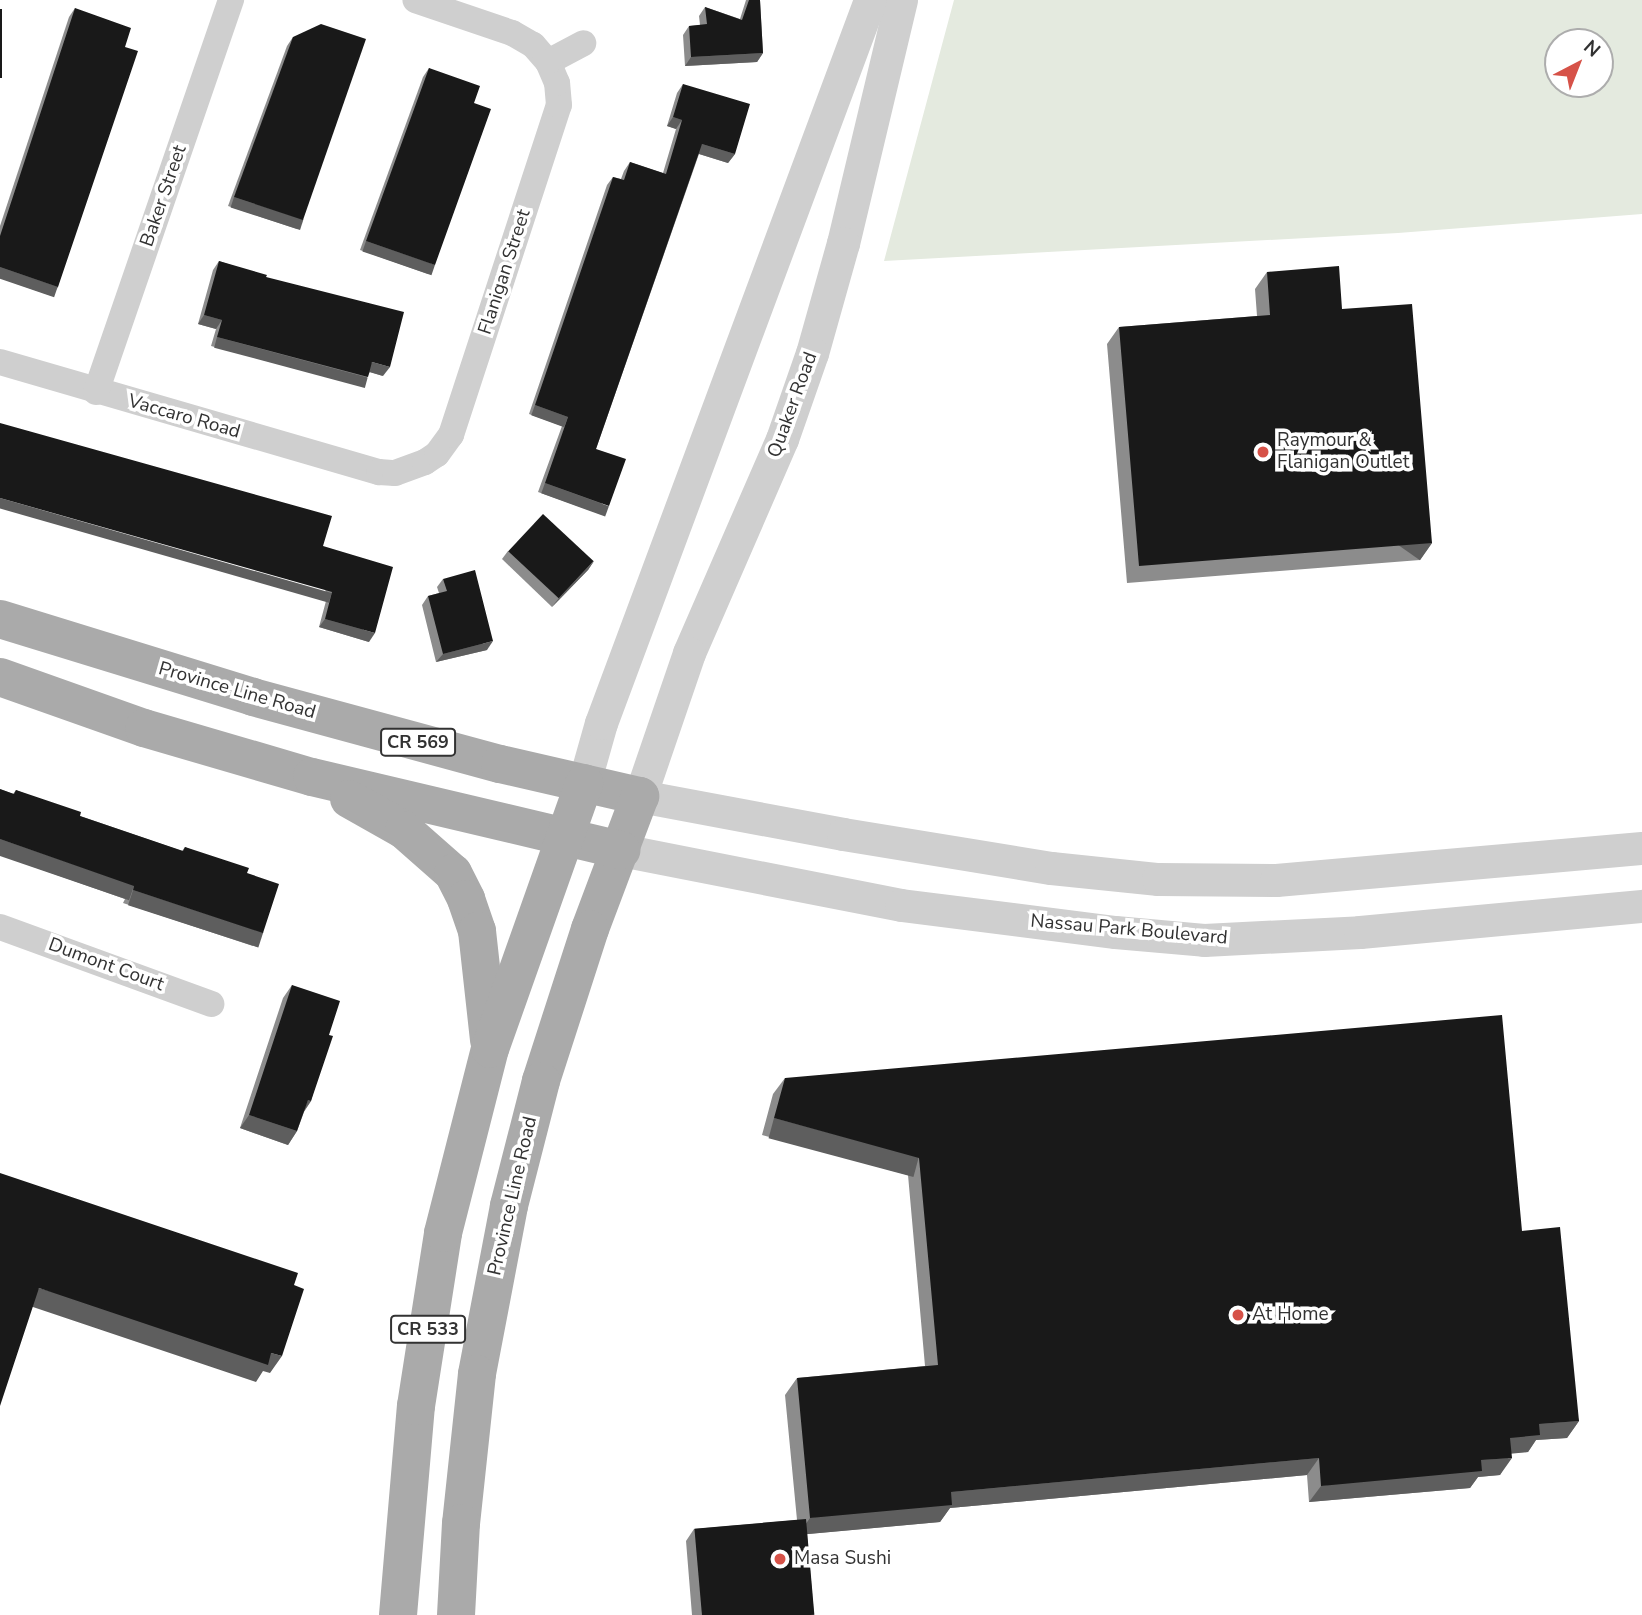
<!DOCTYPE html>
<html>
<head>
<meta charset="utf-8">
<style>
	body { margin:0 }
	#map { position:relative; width:1642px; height:1615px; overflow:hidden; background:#fff; font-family:"Nunito Sans",sans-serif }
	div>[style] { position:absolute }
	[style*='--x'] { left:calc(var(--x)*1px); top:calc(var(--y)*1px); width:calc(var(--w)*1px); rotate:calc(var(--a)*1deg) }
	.green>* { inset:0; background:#e4eadf }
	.minor>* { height:26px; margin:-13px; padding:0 13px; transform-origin:13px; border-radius:13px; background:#cfcfcf }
	.tertiary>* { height:33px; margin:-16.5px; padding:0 16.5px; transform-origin:16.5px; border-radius:16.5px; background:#cfcfcf }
	.primary>* { height:38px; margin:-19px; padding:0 19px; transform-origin:19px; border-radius:19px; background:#aaa }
	.wall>* { inset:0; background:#8c8c8c }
	.shaded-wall>* { inset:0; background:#5e5e5e; transform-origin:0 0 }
	.building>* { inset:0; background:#191919; transform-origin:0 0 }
	.dots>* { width:19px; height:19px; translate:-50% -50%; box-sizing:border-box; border:4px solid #fff; border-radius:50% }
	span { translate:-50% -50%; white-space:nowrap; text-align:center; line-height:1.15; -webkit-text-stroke:7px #fff; paint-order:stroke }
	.shield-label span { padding:2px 5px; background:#fff; border:2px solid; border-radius:5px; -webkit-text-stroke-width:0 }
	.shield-label { font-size:18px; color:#323232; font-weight:700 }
	.street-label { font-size:19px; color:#323232 }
	.poi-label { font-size:19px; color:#323232 }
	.left { translate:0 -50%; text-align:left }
	.north { position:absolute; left:1544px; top:28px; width:70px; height:70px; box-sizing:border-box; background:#fff; border:2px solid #adadad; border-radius:50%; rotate:42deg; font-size:19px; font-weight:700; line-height:28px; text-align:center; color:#323232 }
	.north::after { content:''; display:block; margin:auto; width:24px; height:32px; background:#d65248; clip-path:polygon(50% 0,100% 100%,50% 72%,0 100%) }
</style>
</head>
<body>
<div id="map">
	<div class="green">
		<i style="clip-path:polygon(evenodd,954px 0,1642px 0,1642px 214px,1398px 233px,884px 261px,954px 0,1558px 42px,1600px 42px,1600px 84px,1558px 84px,1558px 42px)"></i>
	</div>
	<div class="minor">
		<i style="--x:548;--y:62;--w:40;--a:-28"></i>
		<i style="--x:0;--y:362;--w:395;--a:16.2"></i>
		<i style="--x:379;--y:472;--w:16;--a:4"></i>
		<i style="--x:395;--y:473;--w:32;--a:-20"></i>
		<i style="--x:425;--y:462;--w:14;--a:-34"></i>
		<i style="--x:437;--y:454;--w:24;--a:-54"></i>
		<i style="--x:451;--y:435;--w:347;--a:-71.9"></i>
		<i style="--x:559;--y:105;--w:22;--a:-95"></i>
		<i style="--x:557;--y:83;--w:23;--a:-113"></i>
		<i style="--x:548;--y:62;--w:23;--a:-131"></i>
		<i style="--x:533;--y:45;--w:24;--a:-150"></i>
		<i style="--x:512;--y:33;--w:102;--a:-161.2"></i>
		<i style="--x:96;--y:392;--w:415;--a:-71"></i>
		<i style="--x:0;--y:927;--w:225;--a:20"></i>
	</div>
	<div class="tertiary">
		<i style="--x:901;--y:0;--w:250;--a:103.4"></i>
		<i style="--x:843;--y:243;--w:114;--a:105.7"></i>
		<i style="--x:812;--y:353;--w:91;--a:109.2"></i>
		<i style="--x:782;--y:439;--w:233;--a:113.5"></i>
		<i style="--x:689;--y:653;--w:151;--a:108.9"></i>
		<i style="--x:640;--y:796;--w:207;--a:10.6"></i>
		<i style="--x:843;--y:834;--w:211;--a:9.3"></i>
		<i style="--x:1051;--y:868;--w:108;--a:5.9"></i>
		<i style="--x:1158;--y:879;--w:118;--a:0.5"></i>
		<i style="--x:1276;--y:880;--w:367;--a:-5"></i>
		<i style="--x:584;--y:783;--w:62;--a:-74.2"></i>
		<i style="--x:601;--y:723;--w:771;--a:-69.59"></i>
		<i style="--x:621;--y:850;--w:285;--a:11.1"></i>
		<i style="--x:901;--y:905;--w:216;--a:7.2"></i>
		<i style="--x:1115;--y:932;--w:89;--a:5.1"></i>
		<i style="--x:1204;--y:940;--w:156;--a:-2.9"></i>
		<i style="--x:1360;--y:932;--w:283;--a:-5.3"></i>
	</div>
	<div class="primary">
		<i style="--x:0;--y:619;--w:265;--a:17.1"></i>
		<i style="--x:253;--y:697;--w:256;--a:15.2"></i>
		<i style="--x:500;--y:764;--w:144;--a:12.9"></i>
		<i style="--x:640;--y:796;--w:142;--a:110.6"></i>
		<i style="--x:590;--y:929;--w:160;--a:107.9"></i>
		<i style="--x:541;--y:1081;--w:129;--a:104.4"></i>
		<i style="--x:509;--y:1206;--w:171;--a:100.8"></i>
		<i style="--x:477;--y:1374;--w:150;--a:96.1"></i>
		<i style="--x:461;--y:1523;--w:92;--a:93.1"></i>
		<i style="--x:0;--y:677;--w:153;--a:19.5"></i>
		<i style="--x:144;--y:728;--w:175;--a:16.3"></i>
		<i style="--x:312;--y:777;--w:318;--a:13.3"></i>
		<i style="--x:349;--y:799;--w:63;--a:29.4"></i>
		<i style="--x:404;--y:830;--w:65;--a:41.3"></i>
		<i style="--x:453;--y:873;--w:29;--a:63"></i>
		<i style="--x:466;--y:899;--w:34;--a:71"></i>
		<i style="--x:477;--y:931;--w:110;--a:83.7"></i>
		<i style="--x:398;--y:1615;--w:210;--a:-85.1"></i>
		<i style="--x:416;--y:1406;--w:175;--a:-81.1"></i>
		<i style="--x:443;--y:1233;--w:190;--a:-75.7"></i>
		<i style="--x:490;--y:1049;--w:282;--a:-70.5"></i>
	</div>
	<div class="wall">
		<i style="clip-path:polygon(746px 0,760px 0,763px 53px,757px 62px,685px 66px,683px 35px,689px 26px,700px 25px,699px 16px,705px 7px,740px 19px)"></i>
		<i style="clip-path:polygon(75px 8px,58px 287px,52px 296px,0 278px,0 226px,69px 17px)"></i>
		<i style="clip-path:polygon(293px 37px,303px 220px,297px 229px,228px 206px,287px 46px)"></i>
		<i style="clip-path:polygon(429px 68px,474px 103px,428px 274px,360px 250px,423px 77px)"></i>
		<i style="clip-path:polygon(683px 84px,735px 154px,728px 163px,699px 154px,596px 449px,603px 515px,538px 492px,562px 426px,529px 414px,607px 185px,613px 177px,621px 179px,624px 171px,630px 162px,663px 173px,676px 129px,667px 126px,677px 93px)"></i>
		<i style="clip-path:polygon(219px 261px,266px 277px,383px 376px,370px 372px,362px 386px,211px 346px,216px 329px,198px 324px,213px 270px)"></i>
		<i style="clip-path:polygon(1267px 272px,1342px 309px,1432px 543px,1420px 560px,1127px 583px,1107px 344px,1119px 327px,1257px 316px,1255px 289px)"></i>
		<i style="clip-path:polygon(323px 546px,369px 642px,319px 627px,326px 601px)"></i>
		<i style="clip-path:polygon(508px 551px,594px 561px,588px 570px,552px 607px,502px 559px)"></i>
		<i style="clip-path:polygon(443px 579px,487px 650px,436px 662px,422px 605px,428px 596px,439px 593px,437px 587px)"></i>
		<i style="clip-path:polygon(0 789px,13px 794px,16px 790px,80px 816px,182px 851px,185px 847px,247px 873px,253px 946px,123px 903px,125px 899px,0 855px)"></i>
		<i style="clip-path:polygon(292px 985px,329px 1035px,311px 1101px,304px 1112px,297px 1131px,288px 1145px,240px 1128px,283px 998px)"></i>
		<i style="clip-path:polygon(785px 1078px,1522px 1231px,1579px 1421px,1567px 1438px,1536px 1440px,1528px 1452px,1511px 1453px,1500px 1475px,1478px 1477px,1470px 1488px,1309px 1502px,1307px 1475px,950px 1508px,940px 1522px,807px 1534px,814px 1615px,692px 1615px,686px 1541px,694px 1529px,797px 1520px,785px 1395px,797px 1378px,925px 1366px,908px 1175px,762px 1135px,773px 1094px)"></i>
	</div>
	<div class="shaded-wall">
		<i style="clip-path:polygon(763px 53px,757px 62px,685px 66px,691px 57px)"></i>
		<i style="clip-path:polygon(673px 117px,682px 120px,676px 129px,667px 126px)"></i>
		<i style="clip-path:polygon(702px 144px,735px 154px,728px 163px,696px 153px)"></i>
		<i style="left:234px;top:197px;width:73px;height:11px;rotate:18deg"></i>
		<i style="left:366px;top:241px;width:73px;height:11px;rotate:19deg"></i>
		<i style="left:0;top:267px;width:61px;height:11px;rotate:19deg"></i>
		<i style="clip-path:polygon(204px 315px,222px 320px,216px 329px,198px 324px)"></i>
		<i style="left:217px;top:337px;width:156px;height:11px;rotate:15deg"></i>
		<i style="clip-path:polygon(372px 362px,390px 367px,383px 376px,366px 371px)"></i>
		<i style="left:535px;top:405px;width:35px;height:11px;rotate:20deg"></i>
		<i style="left:545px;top:483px;width:68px;height:11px;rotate:20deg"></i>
		<i style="left:0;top:498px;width:345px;height:10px;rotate:16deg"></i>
		<i style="left:1432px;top:543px;width:21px;height:294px;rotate:125deg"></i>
		<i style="clip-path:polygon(594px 561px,588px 570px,552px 607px,559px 598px)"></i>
		<i style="clip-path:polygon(325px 619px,375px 633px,369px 642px,319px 627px)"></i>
		<i style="clip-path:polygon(493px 641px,487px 650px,436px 662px,443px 654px)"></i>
		<i style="left:0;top:839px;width:142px;height:16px;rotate:19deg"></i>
		<i style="left:133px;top:890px;width:137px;height:16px;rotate:18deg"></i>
		<i style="clip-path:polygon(308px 1100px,311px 1101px,302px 1114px)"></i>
		<i style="clip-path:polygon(249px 1115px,297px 1131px,288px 1145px,240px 1128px)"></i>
		<i style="left:774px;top:1118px;width:150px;height:21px;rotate:15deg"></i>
		<i style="clip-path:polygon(39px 1288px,271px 1353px,282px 1356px,270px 1373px,263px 1371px,256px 1382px,27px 1305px)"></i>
		<i style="clip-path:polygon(1579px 1421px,1567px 1438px,1536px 1440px,1528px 1452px,1498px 1455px,1510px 1438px,1539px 1424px)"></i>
		<i style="clip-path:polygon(1319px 1458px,1307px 1475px,950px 1508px,940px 1522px,798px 1535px,810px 1518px,951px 1492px)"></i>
		<i style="clip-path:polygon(1512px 1458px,1500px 1475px,1478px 1477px,1470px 1488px,1309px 1502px,1321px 1486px,1481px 1460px)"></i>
	</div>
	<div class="building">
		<i style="clip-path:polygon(749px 0,760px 0,763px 53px,691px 57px,689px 26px,707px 24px,705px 7px,742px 20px)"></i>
		<i style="clip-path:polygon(75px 8px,131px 28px,125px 47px,138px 51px,58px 287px,0 267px,0 236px)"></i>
		<i style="left:0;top:9px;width:2px;height:69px"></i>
		<i style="clip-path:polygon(321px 24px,366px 39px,303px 220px,234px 197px,293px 37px)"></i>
		<i style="clip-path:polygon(429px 68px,480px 86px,474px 103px,491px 109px,435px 265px,366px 241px)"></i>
		<i style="clip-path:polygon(683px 84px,750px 104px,735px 154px,702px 144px,596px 449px,626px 459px,609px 506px,545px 483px,568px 417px,535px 405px,613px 177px,624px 180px,630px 162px,666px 174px,682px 120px,673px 117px)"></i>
		<i style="clip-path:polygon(219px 261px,267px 275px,266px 277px,404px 312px,390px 367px,372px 362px,368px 377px,217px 337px,222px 320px,204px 315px)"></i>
		<i style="clip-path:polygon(1339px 266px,1342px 309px,1412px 304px,1432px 543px,1139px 566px,1119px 327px,1270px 315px,1267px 272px)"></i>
		<i style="clip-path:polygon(0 423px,332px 516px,323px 546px,393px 567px,375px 633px,325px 619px,332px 592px,0 498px)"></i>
		<i style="left:543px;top:514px;width:69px;height:51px;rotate:43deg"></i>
		<i style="clip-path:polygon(475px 570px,493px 641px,443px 654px,428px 596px,447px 591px,443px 579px)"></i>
		<i style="clip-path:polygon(0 789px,14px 794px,16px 790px,81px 812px,80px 816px,183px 851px,185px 847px,249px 868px,247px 873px,279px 884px,263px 933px,133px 890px,134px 886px,0 839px,0 841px)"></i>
		<i style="clip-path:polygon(292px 985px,340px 1001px,329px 1035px,333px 1036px,311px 1101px,308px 1100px,297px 1131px,249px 1115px)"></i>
		<i style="clip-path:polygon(1502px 1015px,1522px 1231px,1560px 1227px,1579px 1421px,1539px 1424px,1540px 1435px,1510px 1438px,1512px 1458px,1481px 1460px,1482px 1471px,1321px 1486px,1319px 1458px,951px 1492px,952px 1505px,810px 1518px,797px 1378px,938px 1365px,919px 1158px,774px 1118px,785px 1078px)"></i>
		<i style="clip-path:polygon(0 1173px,298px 1273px,294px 1285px,304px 1289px,282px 1356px,271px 1353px,268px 1365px,39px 1288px,0 1406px)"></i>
		<i style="left:806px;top:1519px;width:96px;height:112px;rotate:85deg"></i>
	</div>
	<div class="dots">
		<i style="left:1263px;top:452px;background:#d65248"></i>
		<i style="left:1238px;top:1315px;background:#d65248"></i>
		<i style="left:780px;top:1559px;background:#d65248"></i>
	</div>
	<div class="shield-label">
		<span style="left:418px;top:742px">CR 569</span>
		<span style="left:428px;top:1329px">CR 533</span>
	</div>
	<div class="street-label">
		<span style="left:164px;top:196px;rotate:-71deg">Baker Street</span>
		<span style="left:505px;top:272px;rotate:-72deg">Flanigan Street</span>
		<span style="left:793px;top:405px;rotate:-70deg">Quaker Road</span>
		<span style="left:184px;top:417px;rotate:16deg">Vaccaro Road</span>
		<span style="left:237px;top:691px;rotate:16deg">Province Line Road</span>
		<span style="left:1129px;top:930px;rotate:5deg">Nassau Park Boulevard</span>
		<span style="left:106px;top:965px;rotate:20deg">Dumont Court</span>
		<span style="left:513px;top:1196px;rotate:-77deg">Province Line Road</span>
	</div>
	<div class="poi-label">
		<span class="left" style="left:1277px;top:452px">Raymour &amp;<br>Flanigan Outlet</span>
		<span class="left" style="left:1252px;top:1315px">At Home</span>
		<span class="left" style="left:794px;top:1559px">Masa Sushi</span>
	</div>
	<div class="north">N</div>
</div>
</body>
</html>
